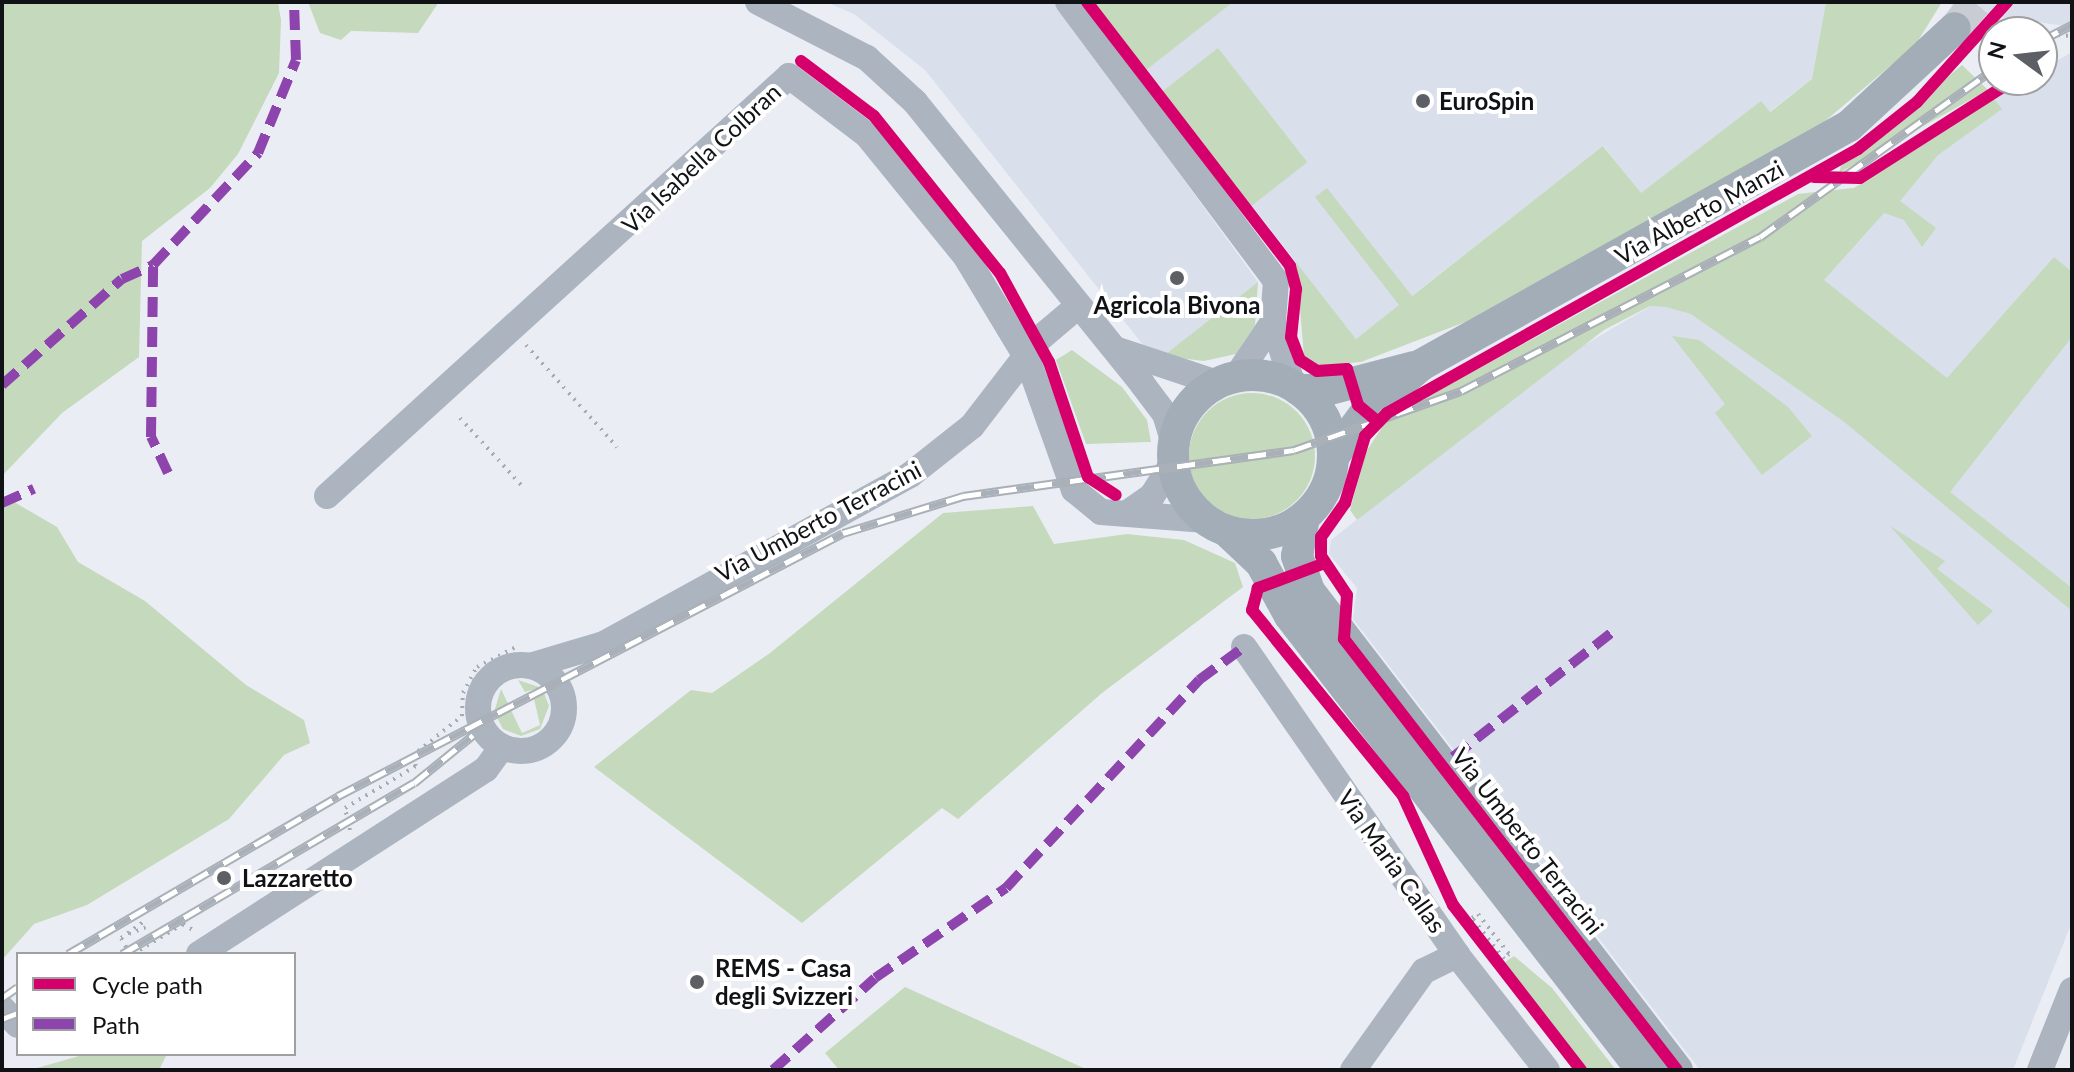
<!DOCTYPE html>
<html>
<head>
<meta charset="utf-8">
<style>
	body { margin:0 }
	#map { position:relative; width:2074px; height:1072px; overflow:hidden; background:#eaeef4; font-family:Lato,sans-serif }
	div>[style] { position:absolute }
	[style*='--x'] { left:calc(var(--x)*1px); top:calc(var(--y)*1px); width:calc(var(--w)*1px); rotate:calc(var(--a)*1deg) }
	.built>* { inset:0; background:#d9dfeb }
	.green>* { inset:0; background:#c5d9bd; transform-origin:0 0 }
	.round { border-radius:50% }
	.major-tunnel>* { height:32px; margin-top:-16px; transform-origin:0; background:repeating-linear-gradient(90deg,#c9cdd3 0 32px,transparent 0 48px) }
	.path>* { height:4px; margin-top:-2px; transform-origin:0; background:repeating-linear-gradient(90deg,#a5abb3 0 2px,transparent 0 8px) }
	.minor>* { height:26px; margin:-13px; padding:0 13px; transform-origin:13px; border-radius:13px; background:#acb4bf }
	.minor>.ring { margin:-13px; padding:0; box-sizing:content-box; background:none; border:26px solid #acb4bf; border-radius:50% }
	.major>* { height:32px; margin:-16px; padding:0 16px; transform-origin:16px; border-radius:16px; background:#a3adb8 }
	.major>.ring { margin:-16px; padding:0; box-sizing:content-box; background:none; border:32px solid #a3adb8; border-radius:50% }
	.rail>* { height:9px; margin-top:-4.5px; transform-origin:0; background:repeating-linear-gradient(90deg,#fff 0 18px,#aab0b8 0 36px); box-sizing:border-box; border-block:2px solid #aab0b8 }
	.quiet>* { height:10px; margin-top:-5px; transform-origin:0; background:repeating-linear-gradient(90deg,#8e44ad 0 20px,transparent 0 30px) }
	.cycleway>* { height:12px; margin:-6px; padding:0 6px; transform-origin:6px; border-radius:6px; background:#d6006c }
	.dots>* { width:22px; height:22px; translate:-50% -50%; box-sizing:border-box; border:4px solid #fff; border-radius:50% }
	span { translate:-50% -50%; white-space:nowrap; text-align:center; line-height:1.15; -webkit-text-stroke:8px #fff; paint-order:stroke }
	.poi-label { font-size:24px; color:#101215; font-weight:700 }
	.left { translate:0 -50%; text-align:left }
	.street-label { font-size:24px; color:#101215 }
	.frame { position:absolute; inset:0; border:4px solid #101215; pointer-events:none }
	.legend { position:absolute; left:16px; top:952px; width:280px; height:104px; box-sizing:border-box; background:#fff; border:2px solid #9fa0a1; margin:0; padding:10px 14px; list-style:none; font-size:24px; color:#101215 }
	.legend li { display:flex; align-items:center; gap:16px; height:40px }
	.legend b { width:40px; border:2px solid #9fa0a1 }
	.north { position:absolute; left:1978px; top:16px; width:80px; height:80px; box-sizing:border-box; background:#fff; border:2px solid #9fa0a1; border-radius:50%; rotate:285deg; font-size:22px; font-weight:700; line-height:32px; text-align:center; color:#101215 }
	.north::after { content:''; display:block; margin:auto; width:28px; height:36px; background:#5c5f63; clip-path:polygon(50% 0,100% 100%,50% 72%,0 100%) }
</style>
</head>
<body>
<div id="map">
	<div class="built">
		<i style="clip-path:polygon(826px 2px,1055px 2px,1258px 282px,1163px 356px,1147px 350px,925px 70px,854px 14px)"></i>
		<i style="clip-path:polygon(1093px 2px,1826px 2px,1812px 79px,1769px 112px,1760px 102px,1641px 194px,1604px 146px,1356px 339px)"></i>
		<i style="clip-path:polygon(1942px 2px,2072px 2px,2072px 27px,1987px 15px)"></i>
		<i style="clip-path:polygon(2072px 52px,2072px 922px,2013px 1070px,1700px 1070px,1353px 619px,1357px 588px,1329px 554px,1331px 540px,1557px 361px,1649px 307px,1798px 194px,1854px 188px,2025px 80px,2042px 80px,2042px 69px)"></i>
	</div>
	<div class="green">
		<i style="clip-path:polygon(2px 2px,278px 2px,281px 20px,279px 73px,238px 154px,210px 188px,142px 241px,139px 357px,62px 413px,2px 476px)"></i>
		<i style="clip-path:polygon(308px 2px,439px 2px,418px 33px,351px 31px,341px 40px,320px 33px)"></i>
		<i style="clip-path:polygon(1093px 2px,1233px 2px,1146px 70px)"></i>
		<i style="clip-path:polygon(1826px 2px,1942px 2px,1916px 44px,1824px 122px,1613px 240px,1465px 322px,1361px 362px,1319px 366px,1304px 356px,1296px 262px,1356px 339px,1399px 305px,1315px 197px,1327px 188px,1412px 296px,1603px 146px,1641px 193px,1761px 101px,1770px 112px,1812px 79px)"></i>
		<i style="left:1218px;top:48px;width:145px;height:71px;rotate:52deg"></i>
		<i style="clip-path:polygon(1962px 65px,1988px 90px,1839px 173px,1841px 166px)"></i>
		<i style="clip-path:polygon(1994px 99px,2002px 109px,1938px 155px,1900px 201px,1936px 228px,1922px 247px,1904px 220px,1884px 213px,1824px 280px,1947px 378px,2054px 257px,2072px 272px,2072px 337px,1950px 492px,2072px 588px,2072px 611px,1843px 421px,1691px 314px,1666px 307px,1650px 306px,1604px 330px,1357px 520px,1350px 510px,1366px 452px,1388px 418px,1798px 194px,1854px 188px)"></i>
		<i style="clip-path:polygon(1258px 282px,1255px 325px,1236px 354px,1204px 361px,1163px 356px)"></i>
		<i style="clip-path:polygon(1672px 336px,1699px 340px,1788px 407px,1812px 436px,1762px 475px,1715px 413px,1725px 404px)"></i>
		<i style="clip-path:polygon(1072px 350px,1122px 387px,1147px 420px,1151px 442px,1086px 444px,1056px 360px)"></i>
		<i class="round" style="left:1189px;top:393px;width:126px;height:126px"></i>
		<i style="clip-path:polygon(2px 495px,57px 527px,78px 562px,145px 601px,246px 685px,304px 720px,310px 743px,284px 755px,229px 819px,87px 905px,34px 924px,2px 960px)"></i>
		<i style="clip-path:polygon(1033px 506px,1054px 544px,1127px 534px,1184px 540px,1235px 563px,1243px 587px,1102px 693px,958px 819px,942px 808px,802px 923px,594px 767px,691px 690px,712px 693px,770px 653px,943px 513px)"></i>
		<i style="clip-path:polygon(1890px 526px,1945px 561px,1937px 569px,1993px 611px,1978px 625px)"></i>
		<i style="clip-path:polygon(518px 680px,542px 688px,549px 706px,540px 729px,521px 736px,503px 729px,494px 712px,501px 689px,522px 733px,540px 725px,532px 690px,525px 692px)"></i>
		<i style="clip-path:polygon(1514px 956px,1552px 988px,1616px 1070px,1587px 1070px,1504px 963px)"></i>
		<i style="clip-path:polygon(905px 987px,1088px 1070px,839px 1070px,825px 1053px)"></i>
		<i style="clip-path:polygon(86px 1054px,167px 1054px,159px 1070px,30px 1070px)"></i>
	</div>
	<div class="major-tunnel">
		<i style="--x:1955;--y:28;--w:33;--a:-51"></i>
	</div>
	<div class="path">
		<i style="--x:1982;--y:26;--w:34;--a:10"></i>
		<i style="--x:2042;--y:34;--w:30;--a:4"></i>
		<i style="--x:526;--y:345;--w:137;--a:48.3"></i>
		<i style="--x:460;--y:418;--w:93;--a:47.6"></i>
		<i style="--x:350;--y:830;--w:23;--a:-103"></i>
		<i style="--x:345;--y:808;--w:82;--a:-30.6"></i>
		<i style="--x:416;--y:766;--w:11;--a:-112"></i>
		<i style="--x:412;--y:756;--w:64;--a:-38.7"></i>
		<i style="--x:462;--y:716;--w:23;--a:-88"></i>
		<i style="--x:463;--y:693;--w:30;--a:-62"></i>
		<i style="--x:477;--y:667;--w:42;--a:-27.2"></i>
		<i style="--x:1478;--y:914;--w:51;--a:52.2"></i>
		<i style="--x:1509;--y:954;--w:7;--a:135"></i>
		<i style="--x:1504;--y:959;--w:52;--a:-128"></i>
		<i style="--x:1472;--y:918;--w:7;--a:-34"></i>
		<i style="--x:129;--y:934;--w:22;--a:-22"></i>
		<i style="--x:130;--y:954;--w:18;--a:-119"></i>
		<i style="--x:121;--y:938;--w:31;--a:-36"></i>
		<i style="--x:133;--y:954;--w:58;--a:-31"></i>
		<i style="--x:183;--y:924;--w:12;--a:31"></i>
	</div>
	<div class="minor">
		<i style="--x:758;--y:2;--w:123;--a:27.2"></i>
		<i style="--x:867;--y:58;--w:65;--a:42.5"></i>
		<i style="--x:915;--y:102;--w:363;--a:51.1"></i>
		<i style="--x:1143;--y:385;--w:36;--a:53"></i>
		<i style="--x:1165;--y:414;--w:31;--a:73"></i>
		<i style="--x:1068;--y:2;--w:348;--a:53.3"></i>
		<i style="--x:1276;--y:281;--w:41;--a:94.2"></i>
		<i style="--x:1273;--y:322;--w:66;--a:123.9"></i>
		<i style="--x:1273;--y:322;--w:67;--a:72.6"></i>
		<i style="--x:1118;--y:350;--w:104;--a:18.4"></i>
		<i style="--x:327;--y:496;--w:624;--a:-42.27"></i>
		<i style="--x:789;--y:76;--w:98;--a:37.1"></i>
		<i style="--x:867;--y:135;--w:157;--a:50.9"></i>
		<i style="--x:966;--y:257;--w:118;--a:58.9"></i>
		<i style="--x:1027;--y:358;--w:140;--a:70.4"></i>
		<i style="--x:1074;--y:490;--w:35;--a:39"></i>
		<i style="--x:1101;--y:512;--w:105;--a:4.4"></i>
		<i style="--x:1129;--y:512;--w:28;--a:-35"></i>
		<i style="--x:1152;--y:496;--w:40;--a:-58"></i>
		<i style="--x:1244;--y:647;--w:374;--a:55.3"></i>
		<i style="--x:1457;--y:955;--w:146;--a:52"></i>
		<i class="ring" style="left:478px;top:665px;width:60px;height:60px"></i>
		<i style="--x:530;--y:666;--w:77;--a:-16.6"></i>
		<i style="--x:604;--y:644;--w:350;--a:-28.9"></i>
		<i style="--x:910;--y:475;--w:79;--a:-38.3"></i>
		<i style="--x:972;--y:426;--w:110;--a:-52.4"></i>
		<i style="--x:1039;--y:339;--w:51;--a:-40.2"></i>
		<i style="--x:199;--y:954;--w:341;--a:-32.8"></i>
		<i style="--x:486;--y:769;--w:27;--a:-54"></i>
		<i style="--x:2;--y:1008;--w:23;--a:47"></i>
		<i style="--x:1353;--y:1070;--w:122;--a:-54.4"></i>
		<i style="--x:1424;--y:971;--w:37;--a:-26"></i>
		<i style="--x:2040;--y:1070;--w:86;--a:-68.2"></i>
	</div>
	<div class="major">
		<i class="ring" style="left:1173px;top:375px;width:128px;height:128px"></i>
		<i style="--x:1299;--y:390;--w:27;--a:0"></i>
		<i style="--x:1326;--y:390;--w:91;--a:-14.6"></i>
		<i style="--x:1333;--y:457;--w:56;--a:-53.7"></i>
		<i style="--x:1366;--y:412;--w:72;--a:-40.5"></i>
		<i style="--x:1421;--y:365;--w:490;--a:-29.2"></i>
		<i style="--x:1849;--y:126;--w:144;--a:-42.8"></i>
		<i style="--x:1304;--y:517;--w:40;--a:100"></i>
		<i style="--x:1297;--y:556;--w:37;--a:71"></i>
		<i style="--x:1309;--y:591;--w:604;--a:52.47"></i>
		<i style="--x:1227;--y:531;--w:47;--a:43.3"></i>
		<i style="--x:1261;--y:563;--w:60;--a:61.3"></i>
		<i style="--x:1290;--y:616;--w:574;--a:52.21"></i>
	</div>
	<div class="rail">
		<i style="--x:2070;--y:2;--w:2;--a:0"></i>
		<i style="--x:2042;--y:40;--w:34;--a:-27"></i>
		<i style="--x:68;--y:954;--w:313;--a:-30.3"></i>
		<i style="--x:338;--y:796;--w:569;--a:-27.51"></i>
		<i style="--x:843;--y:533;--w:126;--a:-17.1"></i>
		<i style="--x:963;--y:496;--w:334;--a:-7.9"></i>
		<i style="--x:1294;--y:450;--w:177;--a:-19.5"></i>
		<i style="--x:1461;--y:391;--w:336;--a:-27.3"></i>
		<i style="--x:1760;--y:237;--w:288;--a:-35.7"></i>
		<i style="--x:122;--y:954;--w:338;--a:-30.4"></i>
		<i style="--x:414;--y:783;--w:76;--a:-39.1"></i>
		<i style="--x:2;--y:998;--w:19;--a:-35"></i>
		<i style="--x:2;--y:1019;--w:17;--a:-21"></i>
	</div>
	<div class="quiet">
		<i style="--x:2;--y:385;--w:160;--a:-41.5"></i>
		<i style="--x:122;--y:279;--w:34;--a:-24"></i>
		<i style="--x:168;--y:473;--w:40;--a:-115"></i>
		<i style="--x:151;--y:437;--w:172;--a:-89.3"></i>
		<i style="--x:153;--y:265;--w:154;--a:-46.8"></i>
		<i style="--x:258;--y:153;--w:100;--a:-67.8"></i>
		<i style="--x:296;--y:60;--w:58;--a:-92"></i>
		<i style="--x:2;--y:503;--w:35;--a:-24"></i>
		<i style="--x:1453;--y:757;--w:206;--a:-38.1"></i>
		<i style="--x:773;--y:1070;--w:137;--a:-42"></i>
		<i style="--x:875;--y:978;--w:159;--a:-34.5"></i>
		<i style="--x:1006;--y:888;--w:284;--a:-47.1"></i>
		<i style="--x:1199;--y:680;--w:56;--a:-36.3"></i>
	</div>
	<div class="cycleway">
		<i style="--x:1087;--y:2;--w:333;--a:52.4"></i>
		<i style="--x:1290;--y:266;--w:24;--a:75"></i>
		<i style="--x:1296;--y:289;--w:48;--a:95.9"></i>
		<i style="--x:1291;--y:337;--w:25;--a:69"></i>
		<i style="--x:1300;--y:360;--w:20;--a:33"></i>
		<i style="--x:1317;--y:371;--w:30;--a:-4"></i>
		<i style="--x:1347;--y:369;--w:38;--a:73"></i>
		<i style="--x:1358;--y:405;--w:25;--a:40"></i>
		<i style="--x:801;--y:61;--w:91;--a:37"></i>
		<i style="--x:874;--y:116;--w:201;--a:51.3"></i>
		<i style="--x:1000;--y:273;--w:102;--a:61.2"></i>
		<i style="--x:1049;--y:362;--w:121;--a:71.3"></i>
		<i style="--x:1088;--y:477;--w:33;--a:33"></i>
		<i style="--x:1814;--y:177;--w:46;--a:1.2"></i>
		<i style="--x:1860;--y:178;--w:183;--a:-32.5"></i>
		<i style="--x:1325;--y:563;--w:72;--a:159.5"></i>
		<i style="--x:1258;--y:588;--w:23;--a:105"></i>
		<i style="--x:1252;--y:610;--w:240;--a:50.9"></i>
		<i style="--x:1403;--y:796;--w:120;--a:65.4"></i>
		<i style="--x:1453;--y:905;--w:209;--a:52.2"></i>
		<i style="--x:1677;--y:1070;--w:545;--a:-127.69"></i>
		<i style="--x:1344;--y:639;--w:44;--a:-86.1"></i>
		<i style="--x:1347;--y:595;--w:47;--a:-123.7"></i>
		<i style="--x:1321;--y:556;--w:19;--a:-90"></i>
		<i style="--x:1321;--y:537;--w:42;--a:-54.8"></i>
		<i style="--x:1345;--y:503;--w:70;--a:-73.4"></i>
		<i style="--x:1365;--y:436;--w:32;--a:-46"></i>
		<i style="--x:1387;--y:413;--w:540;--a:-29.27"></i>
		<i style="--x:1858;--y:149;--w:75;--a:-38.5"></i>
		<i style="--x:1917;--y:102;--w:135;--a:-48"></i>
	</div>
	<div class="dots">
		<i style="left:1423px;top:101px;background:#5c5f63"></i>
		<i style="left:1177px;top:278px;background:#5c5f63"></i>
		<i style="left:224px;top:878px;background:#5c5f63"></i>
		<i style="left:697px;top:982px;background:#5c5f63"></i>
	</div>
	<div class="poi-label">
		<span class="left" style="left:1439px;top:101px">EuroSpin</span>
		<span style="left:1177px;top:305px">Agricola Bivona</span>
		<span class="left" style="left:242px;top:878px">Lazzaretto</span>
		<span class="left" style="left:715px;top:982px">REMS - Casa<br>degli Svizzeri</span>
	</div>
	<div class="street-label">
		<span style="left:701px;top:158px;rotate:-43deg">Via Isabella Colbran</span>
		<span style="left:1699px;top:212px;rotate:-29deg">Via Alberto Manzi</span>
		<span style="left:818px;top:521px;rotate:-28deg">Via Umberto Terracini</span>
		<span style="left:1528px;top:841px;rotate:52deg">Via Umberto Terracini</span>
		<span style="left:1392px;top:861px;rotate:55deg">Via Maria Callas</span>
	</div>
	<div class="frame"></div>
	<ul class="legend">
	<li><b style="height:10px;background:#d6006c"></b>Cycle path</li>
	<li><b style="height:10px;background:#8e44ad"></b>Path</li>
	</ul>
	<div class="north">N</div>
</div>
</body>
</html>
